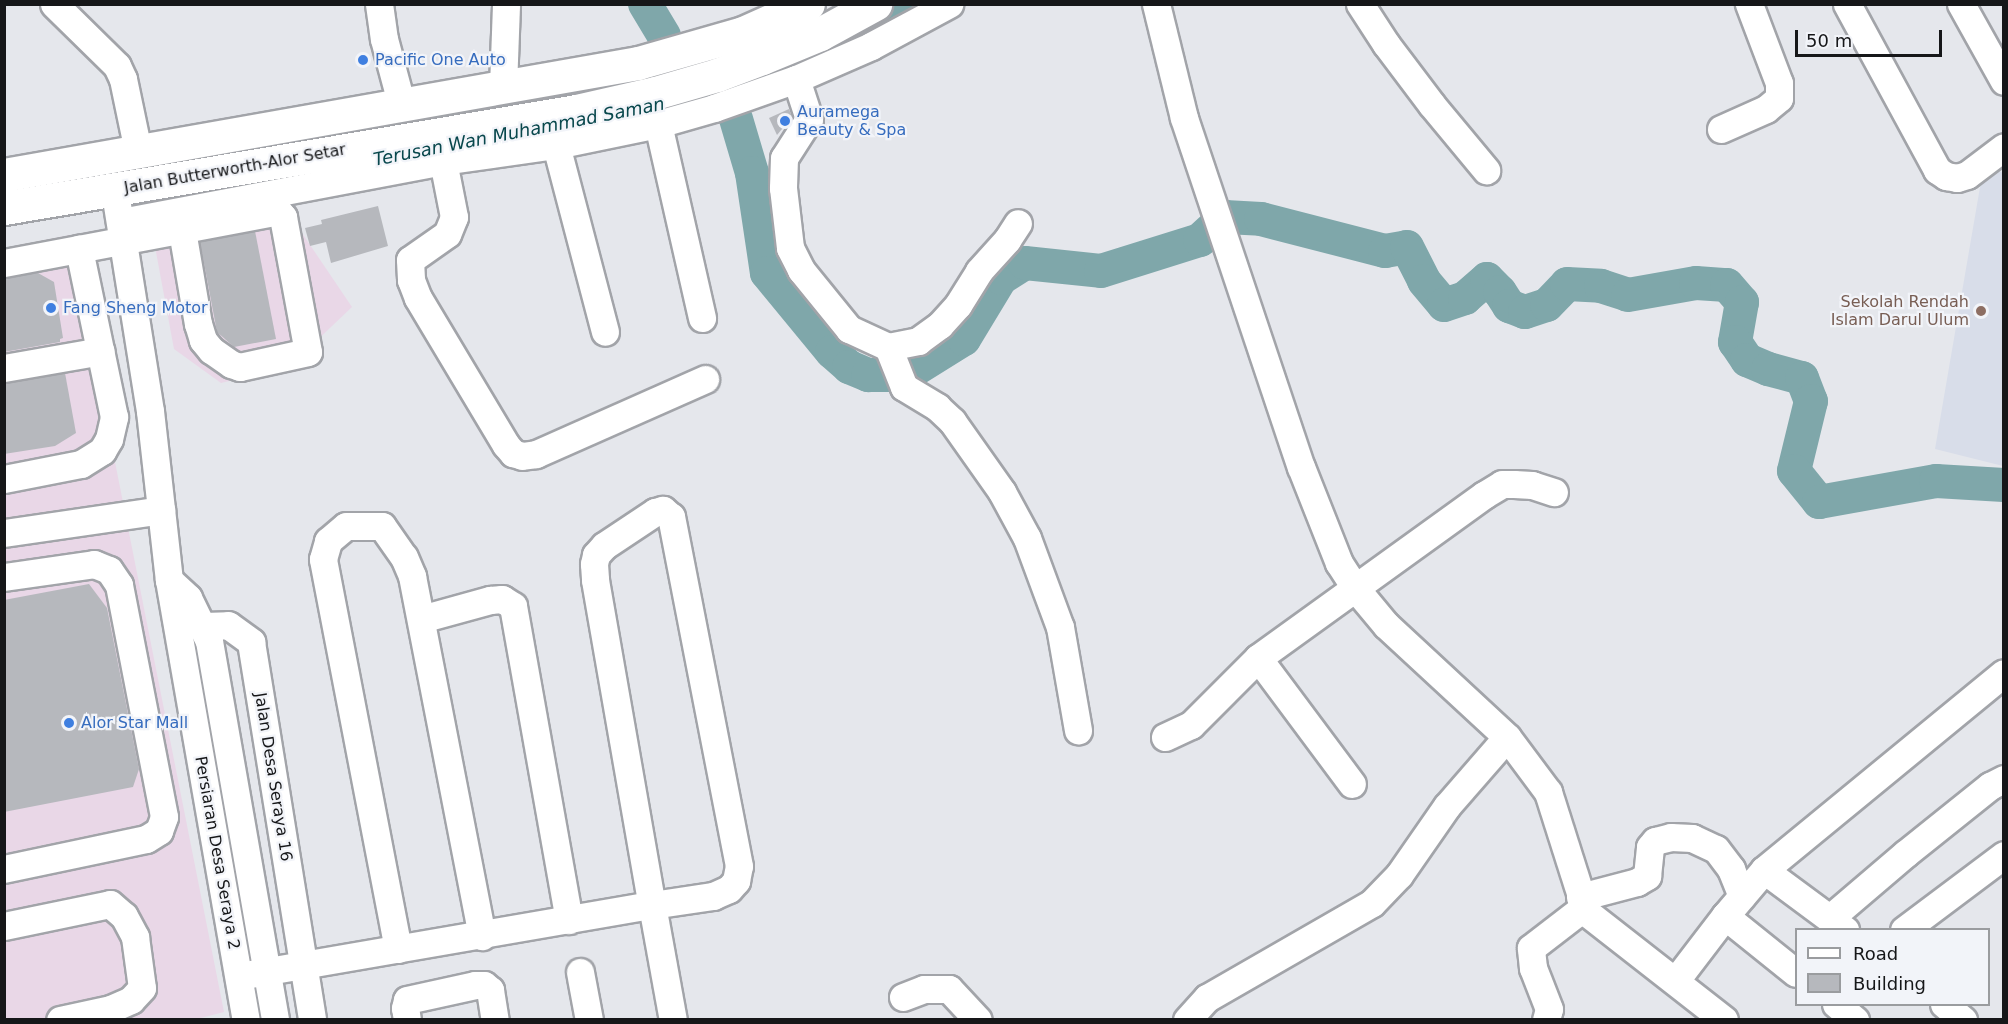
<!DOCTYPE html>
<html>
<head>
<meta charset="utf-8">
<style>
	body { margin:0 }
	#map { position:relative; width:2008px; height:1024px; overflow:hidden; background:#e5e7ec; font-family:"DejaVu Sans",sans-serif }
	div>[style] { position:absolute }
	[style*='--x'] { left:calc(var(--x)*1px); top:calc(var(--y)*1px); width:calc(var(--w)*1px); rotate:calc(var(--a)*1deg) }
	.commercial>* { inset:0; background:#e9d7e7 }
	.built>* { inset:0; background:#d8dde9 }
	.canal>* { height:21px; margin:-10.5px; padding:0 10.5px; transform-origin:10.5px; border-radius:10.5px; background:#7fa7aa }
	.river>* { height:34px; margin:-17px; padding:0 17px; transform-origin:17px; border-radius:17px; background:#7fa7aa }
	.building>* { inset:0; background:#b6b8bd }
	.roads { filter:drop-shadow(2px 0 #a2a4a9) drop-shadow(-2px 0 #a2a4a9) drop-shadow(0 2px #a2a4a9) drop-shadow(0 -2px #a2a4a9) }
	.minor>* { height:27px; margin:-13.5px; padding:0 13.5px; transform-origin:13.5px; border-radius:13.5px; background:#fff }
	.major>* { height:33px; margin:-16.5px; padding:0 16.5px; transform-origin:16.5px; border-radius:16.5px; background:#fff }
	.dots>* { width:16px; height:16px; translate:-50% -50%; box-sizing:border-box; border:3px solid #f2f4f9; border-radius:50% }
	span { translate:-50% -50%; white-space:nowrap; text-align:center; line-height:1.15; -webkit-text-stroke:4.5px #f2f4f9; paint-order:stroke }
	.shop-label { font-size:16px; color:#366cbe }
	.left { translate:0 -50%; text-align:left }
	.street-label { font-size:16px; color:#161719 }
	.education-label { font-size:16px; color:#785e54 }
	.right { translate:-100% -50%; text-align:right }
	.water-label { font-size:18px; color:#08474c; font-style:italic }
	.frame { position:absolute; inset:0; border:6px solid #161719; pointer-events:none }
	.legend { position:absolute; left:1795px; top:928px; width:195px; height:78px; box-sizing:border-box; background:#f2f4f9; border:2px solid #9a9c9f; margin:0; padding:8px 10px; list-style:none; font-size:18px; color:#161719 }
	.legend li { display:flex; align-items:center; gap:12px; height:30px }
	.legend b { width:30px; border:2px solid #9a9c9f }
	.scale { position:absolute; left:1795px; top:30px; width:147px; height:27px; box-sizing:border-box; border:3px solid #161719; border-top:0; padding-left:8px; font-size:18px; line-height:21px; white-space:nowrap; color:#161719; -webkit-text-stroke:4px #f2f4f9; paint-order:stroke }
</style>
</head>
<body>
<div id="map">
	<div class="commercial">
		<i style="clip-path:polygon(279px 199px,352px 307px,289px 367px,221px 383px,174px 349px,151px 225px)"></i>
		<i style="clip-path:polygon(70px 235px,224px 1012px,193px 1020px,5px 1020px,5px 248px)"></i>
	</div>
	<div class="built">
		<i style="clip-path:polygon(1984px 164px,2003px 173px,2003px 466px,1935px 449px)"></i>
	</div>
	<div class="canal">
		<i style="--x:730;--y:86;--w:95;--a:-19.8"></i>
		<i style="--x:819;--y:54;--w:64;--a:-24.1"></i>
		<i style="--x:877;--y:28;--w:45;--a:-32.3"></i>
	</div>
	<div class="river">
		<i style="--x:645;--y:4;--w:37;--a:59"></i>
		<i style="--x:736;--y:119;--w:56;--a:73.5"></i>
		<i style="--x:752;--y:173;--w:101;--a:81.5"></i>
		<i style="--x:767;--y:273;--w:102;--a:50.6"></i>
		<i style="--x:832;--y:352;--w:23;--a:41"></i>
		<i style="--x:849;--y:367;--w:21;--a:23"></i>
		<i style="--x:868;--y:375;--w:38;--a:0"></i>
		<i style="--x:906;--y:375;--w:68;--a:-31.8"></i>
		<i style="--x:964;--y:339;--w:71;--a:-58.8"></i>
		<i style="--x:1001;--y:278;--w:28;--a:-32"></i>
		<i style="--x:1025;--y:263;--w:76;--a:6"></i>
		<i style="--x:1101;--y:271;--w:104;--a:-17.4"></i>
		<i style="--x:1200;--y:240;--w:34;--a:-43"></i>
		<i style="--x:1225;--y:217;--w:36;--a:3"></i>
		<i style="--x:1261;--y:219;--w:128;--a:14.5"></i>
		<i style="--x:1385;--y:251;--w:22;--a:-10"></i>
		<i style="--x:1407;--y:247;--w:38;--a:63"></i>
		<i style="--x:1424;--y:281;--w:31;--a:50"></i>
		<i style="--x:1444;--y:305;--w:22;--a:-18"></i>
		<i style="--x:1465;--y:298;--w:29;--a:-41"></i>
		<i style="--x:1487;--y:279;--w:18;--a:45"></i>
		<i style="--x:1500;--y:292;--w:17;--a:57"></i>
		<i style="--x:1509;--y:306;--w:17;--a:21"></i>
		<i style="--x:1525;--y:312;--w:23;--a:-18"></i>
		<i style="--x:1547;--y:305;--w:29;--a:-46"></i>
		<i style="--x:1567;--y:284;--w:34;--a:3"></i>
		<i style="--x:1601;--y:286;--w:28;--a:18"></i>
		<i style="--x:1628;--y:295;--w:69;--a:-10"></i>
		<i style="--x:1696;--y:283;--w:31;--a:4"></i>
		<i style="--x:1727;--y:285;--w:23;--a:49"></i>
		<i style="--x:1742;--y:302;--w:41;--a:99.9"></i>
		<i style="--x:1735;--y:342;--w:22;--a:56"></i>
		<i style="--x:1747;--y:360;--w:23;--a:23"></i>
		<i style="--x:1768;--y:369;--w:35;--a:15"></i>
		<i style="--x:1802;--y:378;--w:25;--a:69"></i>
		<i style="--x:1811;--y:401;--w:72;--a:103.7"></i>
		<i style="--x:1794;--y:471;--w:40;--a:51"></i>
		<i style="--x:1819;--y:502;--w:119;--a:-10.2"></i>
		<i style="--x:1936;--y:481;--w:68;--a:3.4"></i>
	</div>
	<div class="building">
		<i style="clip-path:polygon(789px 109px,792px 117px,777px 135px,769px 118px)"></i>
		<i style="clip-path:polygon(378px 206px,388px 246px,331px 263px,326px 242px,310px 246px,305px 228px,322px 224px,321px 220px)"></i>
		<i style="clip-path:polygon(255px 231px,276px 339px,234px 347px,217px 332px,200px 242px)"></i>
		<i style="clip-path:polygon(38px 273px,54px 282px,63px 338px,60px 339px,60px 342px,4px 352px,4px 278px)"></i>
		<i style="clip-path:polygon(65px 373px,76px 433px,55px 446px,4px 454px,4px 383px)"></i>
		<i style="clip-path:polygon(89px 584px,107px 608px,139px 769px,133px 787px,4px 812px,4px 600px)"></i>
	</div>
	<div class="roads">
		<div class="minor">
			<i style="--x:54;--y:4;--w:88;--a:44.5"></i>
			<i style="--x:117;--y:66;--w:14;--a:65"></i>
			<i style="--x:123;--y:79;--w:74;--a:78.2"></i>
			<i style="--x:379;--y:4;--w:35;--a:82"></i>
			<i style="--x:384;--y:39;--w:69;--a:75"></i>
			<i style="--x:1156;--y:4;--w:117;--a:76.2"></i>
			<i style="--x:1184;--y:118;--w:368;--a:71.5"></i>
			<i style="--x:1301;--y:467;--w:103;--a:68.4"></i>
			<i style="--x:1339;--y:563;--w:31;--a:57"></i>
			<i style="--x:1356;--y:589;--w:47;--a:50.2"></i>
			<i style="--x:1386;--y:625;--w:165;--a:42.8"></i>
			<i style="--x:1507;--y:737;--w:69;--a:53.3"></i>
			<i style="--x:1548;--y:792;--w:126;--a:72.4"></i>
			<i style="--x:1586;--y:912;--w:175;--a:38"></i>
			<i style="--x:1360;--y:4;--w:48;--a:57"></i>
			<i style="--x:1386;--y:44;--w:76;--a:53"></i>
			<i style="--x:1432;--y:105;--w:85;--a:50.3"></i>
			<i style="--x:1847;--y:4;--w:189;--a:61.5"></i>
			<i style="--x:1937;--y:170;--w:11;--a:34"></i>
			<i style="--x:1946;--y:176;--w:11;--a:10"></i>
			<i style="--x:1957;--y:178;--w:10;--a:-17"></i>
			<i style="--x:1967;--y:175;--w:46;--a:-37.1"></i>
			<i style="--x:1961;--y:4;--w:88;--a:60.8"></i>
			<i style="--x:796;--y:79;--w:42;--a:72"></i>
			<i style="--x:809;--y:119;--w:46;--a:122.7"></i>
			<i style="--x:784;--y:158;--w:30;--a:92"></i>
			<i style="--x:783;--y:188;--w:60;--a:83.3"></i>
			<i style="--x:790;--y:248;--w:25;--a:63"></i>
			<i style="--x:801;--y:270;--w:76;--a:50.9"></i>
			<i style="--x:849;--y:329;--w:43;--a:24.8"></i>
			<i style="--x:888;--y:347;--w:31;--a:-11"></i>
			<i style="--x:918;--y:341;--w:27;--a:-36"></i>
			<i style="--x:940;--y:325;--w:27;--a:-48"></i>
			<i style="--x:958;--y:305;--w:40;--a:-58"></i>
			<i style="--x:979;--y:271;--w:42;--a:-47.9"></i>
			<i style="--x:1007;--y:240;--w:20;--a:-57"></i>
			<i style="--x:503;--y:87;--w:83;--a:-87.9"></i>
			<i style="--x:658;--y:124;--w:199;--a:77.2"></i>
			<i style="--x:1721;--y:129;--w:49;--a:-24"></i>
			<i style="--x:1766;--y:109;--w:17;--a:-40"></i>
			<i style="--x:1779;--y:98;--w:15;--a:-90"></i>
			<i style="--x:1779;--y:83;--w:85;--a:-110.8"></i>
			<i style="--x:556;--y:145;--w:193;--a:75.3"></i>
			<i style="--x:443;--y:161;--w:57;--a:78.9"></i>
			<i style="--x:454;--y:217;--w:18;--a:112"></i>
			<i style="--x:447;--y:234;--w:45;--a:144.9"></i>
			<i style="--x:410;--y:260;--w:20;--a:87"></i>
			<i style="--x:411;--y:280;--w:19;--a:69"></i>
			<i style="--x:418;--y:298;--w:171;--a:59.1"></i>
			<i style="--x:506;--y:445;--w:11;--a:49"></i>
			<i style="--x:513;--y:453;--w:9;--a:18"></i>
			<i style="--x:522;--y:456;--w:14;--a:-8"></i>
			<i style="--x:536;--y:454;--w:185;--a:-23.9"></i>
			<i style="--x:117;--y:205;--w:209;--a:80.9"></i>
			<i style="--x:150;--y:411;--w:170;--a:83.6"></i>
			<i style="--x:169;--y:580;--w:447;--a:80.1"></i>
			<i style="--x:121;--y:222;--w:328;--a:-10.7"></i>
			<i style="--x:443;--y:161;--w:114;--a:-8.1"></i>
			<i style="--x:556;--y:145;--w:104;--a:-11.6"></i>
			<i style="--x:658;--y:124;--w:58;--a:-15.9"></i>
			<i style="--x:714;--y:108;--w:87;--a:-19.5"></i>
			<i style="--x:796;--y:79;--w:82;--a:-23.7"></i>
			<i style="--x:871;--y:46;--w:89;--a:-28.3"></i>
			<i style="--x:4;--y:263;--w:279;--a:-10.7"></i>
			<i style="--x:278;--y:211;--w:8;--a:50"></i>
			<i style="--x:283;--y:217;--w:137;--a:79.5"></i>
			<i style="--x:308;--y:352;--w:70;--a:167.6"></i>
			<i style="--x:240;--y:367;--w:9;--a:-162"></i>
			<i style="--x:231;--y:364;--w:24;--a:-145"></i>
			<i style="--x:211;--y:350;--w:13;--a:-129"></i>
			<i style="--x:203;--y:340;--w:17;--a:-107"></i>
			<i style="--x:198;--y:324;--w:95;--a:-99.7"></i>
			<i style="--x:888;--y:347;--w:43;--a:68.2"></i>
			<i style="--x:904;--y:387;--w:39;--a:31"></i>
			<i style="--x:937;--y:407;--w:21;--a:43"></i>
			<i style="--x:952;--y:421;--w:87;--a:54.8"></i>
			<i style="--x:1002;--y:492;--w:52;--a:61.5"></i>
			<i style="--x:1027;--y:538;--w:95;--a:69.7"></i>
			<i style="--x:1060;--y:627;--w:105;--a:80.1"></i>
			<i style="--x:4;--y:368;--w:98;--a:-9.9"></i>
			<i style="--x:4;--y:479;--w:78;--a:-11"></i>
			<i style="--x:81;--y:464;--w:25;--a:-32"></i>
			<i style="--x:102;--y:451;--w:14;--a:-60"></i>
			<i style="--x:109;--y:439;--w:23;--a:-77"></i>
			<i style="--x:114;--y:417;--w:172;--a:-101.8"></i>
			<i style="--x:4;--y:533;--w:159;--a:-8.3"></i>
			<i style="--x:4;--y:577;--w:91;--a:-8.2"></i>
			<i style="--x:94;--y:564;--w:16;--a:22"></i>
			<i style="--x:109;--y:570;--w:18;--a:56"></i>
			<i style="--x:119;--y:585;--w:236;--a:79"></i>
			<i style="--x:164;--y:817;--w:15;--a:110"></i>
			<i style="--x:159;--y:831;--w:15;--a:148"></i>
			<i style="--x:146;--y:839;--w:145;--a:168.1"></i>
			<i style="--x:169;--y:580;--w:26;--a:43"></i>
			<i style="--x:188;--y:598;--w:48;--a:64"></i>
			<i style="--x:209;--y:641;--w:385;--a:80.1"></i>
			<i style="--x:421;--y:619;--w:72;--a:-15.4"></i>
			<i style="--x:490;--y:600;--w:12;--a:-5"></i>
			<i style="--x:502;--y:599;--w:13;--a:32"></i>
			<i style="--x:513;--y:606;--w:319;--a:79.9"></i>
			<i style="--x:204;--y:626;--w:24;--a:-2"></i>
			<i style="--x:228;--y:625;--w:29;--a:36"></i>
			<i style="--x:251;--y:642;--w:383;--a:80.8"></i>
			<i style="--x:1258;--y:658;--w:157;--a:53.3"></i>
			<i style="--x:1165;--y:737;--w:29;--a:-25"></i>
			<i style="--x:1191;--y:725;--w:95;--a:-45"></i>
			<i style="--x:1258;--y:658;--w:279;--a:-35.8"></i>
			<i style="--x:1484;--y:495;--w:21;--a:-31"></i>
			<i style="--x:1502;--y:484;--w:12;--a:0"></i>
			<i style="--x:1514;--y:484;--w:18;--a:3"></i>
			<i style="--x:1532;--y:485;--w:23;--a:18"></i>
			<i style="--x:1764;--y:870;--w:101;--a:36.5"></i>
			<i style="--x:1580;--y:897;--w:59;--a:-14.7"></i>
			<i style="--x:1637;--y:882;--w:12;--a:-31"></i>
			<i style="--x:1647;--y:876;--w:29;--a:-84"></i>
			<i style="--x:1650;--y:847;--w:8;--a:-50"></i>
			<i style="--x:1655;--y:841;--w:16;--a:-14"></i>
			<i style="--x:1671;--y:837;--w:21;--a:3"></i>
			<i style="--x:1692;--y:838;--w:26;--a:25"></i>
			<i style="--x:1716;--y:849;--w:25;--a:53"></i>
			<i style="--x:1731;--y:869;--w:29;--a:68"></i>
			<i style="--x:1725;--y:916;--w:91;--a:38.8"></i>
			<i style="--x:1830;--y:918;--w:99;--a:-40.5"></i>
			<i style="--x:1905;--y:854;--w:109;--a:-38.7"></i>
			<i style="--x:1990;--y:786;--w:16;--a:-27"></i>
			<i style="--x:4;--y:926;--w:108;--a:-11.7"></i>
			<i style="--x:110;--y:904;--w:18;--a:41"></i>
			<i style="--x:124;--y:916;--w:24;--a:62"></i>
			<i style="--x:135;--y:937;--w:51;--a:82.2"></i>
			<i style="--x:142;--y:988;--w:16;--a:133"></i>
			<i style="--x:131;--y:1000;--w:22;--a:156"></i>
			<i style="--x:111;--y:1009;--w:52;--a:167.8"></i>
			<i style="--x:1904;--y:930;--w:125;--a:-36.9"></i>
			<i style="--x:398;--y:949;--w:397;--a:-100.9"></i>
			<i style="--x:323;--y:559;--w:19;--a:-74"></i>
			<i style="--x:328;--y:541;--w:23;--a:-40"></i>
			<i style="--x:346;--y:526;--w:36;--a:0"></i>
			<i style="--x:382;--y:526;--w:38;--a:55"></i>
			<i style="--x:404;--y:557;--w:21;--a:67"></i>
			<i style="--x:412;--y:576;--w:367;--a:79"></i>
			<i style="--x:580;--y:972;--w:49;--a:79.4"></i>
			<i style="--x:239;--y:976;--w:419;--a:-9.8"></i>
			<i style="--x:652;--y:905;--w:62;--a:-8.4"></i>
			<i style="--x:713;--y:896;--w:17;--a:-24"></i>
			<i style="--x:729;--y:889;--w:11;--a:-49"></i>
			<i style="--x:736;--y:881;--w:15;--a:-79"></i>
			<i style="--x:739;--y:866;--w:356;--a:-101"></i>
			<i style="--x:671;--y:517;--w:11;--a:-139"></i>
			<i style="--x:663;--y:510;--w:8;--a:166"></i>
			<i style="--x:655;--y:512;--w:61;--a:146.3"></i>
			<i style="--x:604;--y:546;--w:12;--a:132"></i>
			<i style="--x:596;--y:555;--w:9;--a:103"></i>
			<i style="--x:594;--y:564;--w:16;--a:86"></i>
			<i style="--x:595;--y:580;--w:330;--a:80.1"></i>
			<i style="--x:652;--y:905;--w:117;--a:79.7"></i>
			<i style="--x:1676;--y:980;--w:81;--a:-52.6"></i>
			<i style="--x:1725;--y:916;--w:60;--a:-49.7"></i>
			<i style="--x:1764;--y:870;--w:310;--a:-39.4"></i>
			<i style="--x:903;--y:997;--w:22;--a:-21"></i>
			<i style="--x:924;--y:989;--w:25;--a:0"></i>
			<i style="--x:949;--y:989;--w:42;--a:46.9"></i>
			<i style="--x:1836;--y:1004;--w:25;--a:40"></i>
			<i style="--x:1944;--y:1004;--w:25;--a:40"></i>
			<i style="--x:407;--y:1020;--w:12;--a:-99"></i>
			<i style="--x:405;--y:1008;--w:8;--a:-76"></i>
			<i style="--x:407;--y:1000;--w:70;--a:-12.4"></i>
			<i style="--x:475;--y:985;--w:9;--a:0"></i>
			<i style="--x:484;--y:985;--w:8;--a:40"></i>
			<i style="--x:490;--y:990;--w:30;--a:81"></i>
			<i style="--x:1187;--y:1020;--w:30;--a:-48"></i>
			<i style="--x:1207;--y:998;--w:190;--a:-29.9"></i>
			<i style="--x:1372;--y:903;--w:39;--a:-46"></i>
			<i style="--x:1399;--y:875;--w:84;--a:-55.2"></i>
			<i style="--x:1447;--y:806;--w:91;--a:-49"></i>
			<i style="--x:1546;--y:1020;--w:11;--a:-75"></i>
			<i style="--x:1549;--y:1009;--w:44;--a:-111.3"></i>
			<i style="--x:1533;--y:968;--w:20;--a:-96"></i>
			<i style="--x:1531;--y:948;--w:66;--a:-37.6"></i>
		</div>
		<div class="major">
			<i style="--x:4;--y:175;--w:644;--a:-10.02"></i>
			<i style="--x:638;--y:63;--w:109;--a:-15.9"></i>
			<i style="--x:743;--y:33;--w:71;--a:-24"></i>
			<i style="--x:4;--y:208;--w:580;--a:-9.62"></i>
			<i style="--x:576;--y:111;--w:81;--a:-12.8"></i>
			<i style="--x:655;--y:93;--w:65;--a:-16.2"></i>
			<i style="--x:717;--y:75;--w:48;--a:-20.7"></i>
			<i style="--x:762;--y:58;--w:63;--a:-22.5"></i>
			<i style="--x:820;--y:34;--w:63;--a:-28.6"></i>
		</div>
	</div>
	<div class="dots">
		<i style="left:363px;top:60px;background:#3f7fe0"></i>
		<i style="left:785px;top:121px;background:#3f7fe0"></i>
		<i style="left:51px;top:308px;background:#3f7fe0"></i>
		<i style="left:1981px;top:311px;background:#8d6e63"></i>
		<i style="left:69px;top:723px;background:#3f7fe0"></i>
	</div>
	<div class="shop-label">
		<span class="left" style="left:375px;top:60px">Pacific One Auto</span>
		<span class="left" style="left:797px;top:121px">Auramega<br>Beauty &amp; Spa</span>
		<span class="left" style="left:63px;top:308px">Fang Sheng Motor</span>
		<span class="left" style="left:81px;top:723px">Alor Star Mall</span>
	</div>
	<div class="street-label">
		<span style="left:235px;top:169px;rotate:-10deg">Jalan Butterworth-Alor Setar</span>
		<span style="left:273px;top:777px;rotate:81deg">Jalan Desa Seraya 16</span>
		<span style="left:217px;top:853px;rotate:80deg">Persiaran Desa Seraya 2</span>
	</div>
	<div class="education-label">
		<span class="right" style="left:1969px;top:311px">Sekolah Rendah<br>Islam Darul Ulum</span>
	</div>
	<div class="water-label">
		<span style="left:519px;top:132px;rotate:-11deg">Terusan Wan Muhammad Saman</span>
	</div>
	<div class="frame"></div>
	<ul class="legend">
	<li><b style="height:8px;background:#fff"></b>Road</li>
	<li><b style="height:16px;background:#b6b8bd"></b>Building</li>
	</ul>
	<div class="scale">50 m</div>
</div>
</body>
</html>
